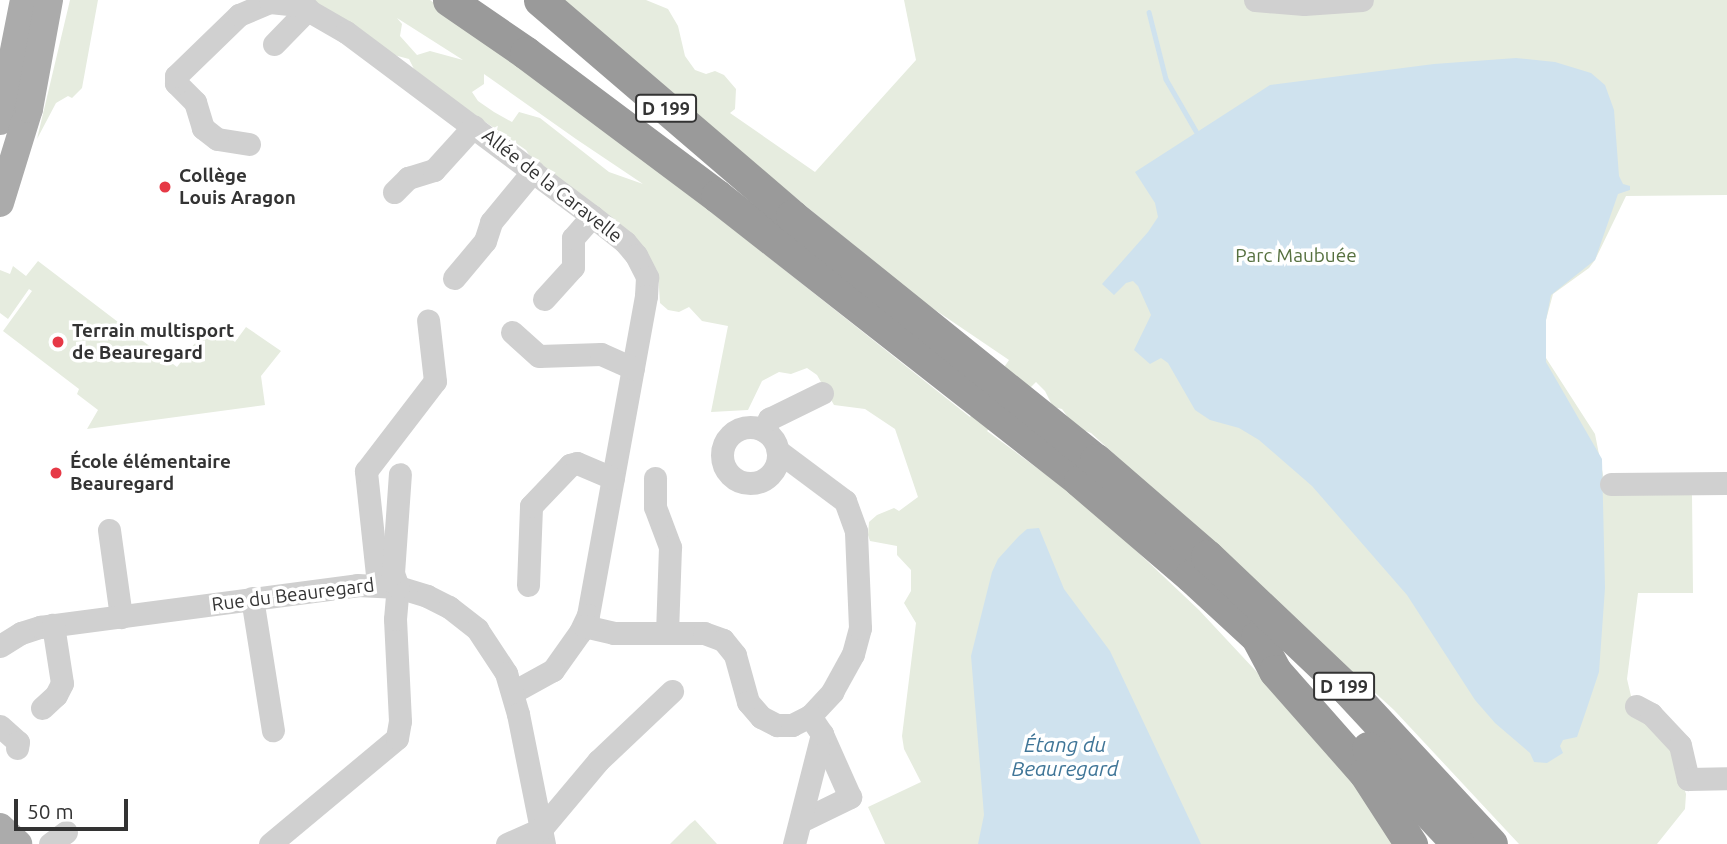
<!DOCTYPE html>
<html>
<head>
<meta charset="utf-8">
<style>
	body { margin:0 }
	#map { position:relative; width:1727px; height:844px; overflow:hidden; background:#fff; font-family:Ubuntu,sans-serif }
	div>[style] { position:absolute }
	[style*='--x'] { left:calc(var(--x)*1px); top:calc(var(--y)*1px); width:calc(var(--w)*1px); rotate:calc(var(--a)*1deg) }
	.green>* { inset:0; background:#e6ecdf }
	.water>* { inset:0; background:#cfe2ee }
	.stream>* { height:4.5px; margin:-2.25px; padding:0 2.25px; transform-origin:2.25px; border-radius:2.25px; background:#cfe2ee }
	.minor>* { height:23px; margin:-11.5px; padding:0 11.5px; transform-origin:11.5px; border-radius:11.5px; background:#d0d0d0 }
	.minor>.ring { margin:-11.5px; padding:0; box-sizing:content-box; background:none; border:23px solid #d0d0d0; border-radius:50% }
	.major>* { height:28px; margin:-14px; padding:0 14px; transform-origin:14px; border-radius:14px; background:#ababab }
	.highway>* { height:33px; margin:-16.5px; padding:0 16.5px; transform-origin:16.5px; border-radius:16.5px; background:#9a9a9a }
	.dots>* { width:19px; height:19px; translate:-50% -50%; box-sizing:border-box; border:4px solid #fff; border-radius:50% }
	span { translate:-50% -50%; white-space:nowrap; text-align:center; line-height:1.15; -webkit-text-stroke:7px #fff; paint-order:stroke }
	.shield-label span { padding:2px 5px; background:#fff; border:2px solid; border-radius:5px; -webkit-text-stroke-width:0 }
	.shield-label { font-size:18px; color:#333; font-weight:700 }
	.poi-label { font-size:19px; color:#333; font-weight:700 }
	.left { translate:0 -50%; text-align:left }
	.street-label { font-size:19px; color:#333 }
	.park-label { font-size:19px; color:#56703f }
	.water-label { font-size:21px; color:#3f7597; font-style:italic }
	.scale { position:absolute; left:14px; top:799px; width:114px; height:32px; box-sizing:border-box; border:4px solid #333; border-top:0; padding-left:9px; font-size:21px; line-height:24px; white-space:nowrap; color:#333; -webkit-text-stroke:5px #fff; paint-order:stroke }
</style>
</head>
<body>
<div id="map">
	<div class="green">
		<i style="clip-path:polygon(70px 0,98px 0,82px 88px,72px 98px,68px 96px,56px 103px,37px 139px)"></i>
		<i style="clip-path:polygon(evenodd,309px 0,430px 0,704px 206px,970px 417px,1009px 360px,922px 301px,554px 0,646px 0,668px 9px,678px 26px,685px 56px,695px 70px,706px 74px,715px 71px,724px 75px,736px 89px,735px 109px,730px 113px,815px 172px,916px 60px,904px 0,1727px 0,1727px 195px,1626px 196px,1595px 260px,1589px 268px,1553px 294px,1546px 320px,1546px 358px,1595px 434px,1607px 495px,1692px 494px,1693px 593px,1638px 593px,1627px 679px,1631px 696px,1666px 735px,1686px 794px,1685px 809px,1657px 844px,1519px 844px,1394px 710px,1091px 433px,1075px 427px,1062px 409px,1053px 407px,1045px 391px,1036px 382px,987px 431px,1090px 507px,1199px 610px,1340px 761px,1395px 844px,885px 844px,868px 807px,921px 782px,904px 749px,902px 736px,916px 623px,904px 603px,911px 591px,911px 570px,897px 555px,897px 546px,870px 541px,868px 535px,869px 522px,877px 515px,894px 508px,899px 511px,918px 497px,895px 429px,865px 409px,834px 405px,817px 375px,807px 368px,791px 374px,779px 372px,762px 381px,748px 410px,711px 412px,728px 326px,702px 321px,689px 307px,679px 312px,668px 310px,660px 303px,658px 272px,653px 265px,531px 158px,526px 150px,449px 97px,414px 69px,409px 59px,394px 55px,309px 0,397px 18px,463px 60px,430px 51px,417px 55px,400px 36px,402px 24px,397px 18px,309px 0,484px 74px,576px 139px,643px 184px,609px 172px,540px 118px,519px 112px,512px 122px,494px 112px,478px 101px,472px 92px,484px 84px,484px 74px)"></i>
		<i style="clip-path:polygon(38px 261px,177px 367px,210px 323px,235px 342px,246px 327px,281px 351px,261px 376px,265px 405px,87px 429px,98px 410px,77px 394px,79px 389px,3px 331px,32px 291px,29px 289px,8px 319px,0 313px,0 270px,10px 274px,13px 266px,26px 276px)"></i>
		<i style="clip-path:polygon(695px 820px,717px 844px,670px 844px,690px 824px)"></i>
	</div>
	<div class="water">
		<i style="clip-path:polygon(1516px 58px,1555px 62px,1591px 73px,1605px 85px,1614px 110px,1619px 176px,1623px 184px,1630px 186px,1630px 190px,1618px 194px,1595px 260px,1551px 295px,1546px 320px,1546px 362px,1602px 459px,1605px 588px,1599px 672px,1587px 708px,1577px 737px,1563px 740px,1560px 746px,1563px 753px,1547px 763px,1534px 762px,1530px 753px,1495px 723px,1475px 700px,1407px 595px,1312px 486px,1259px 440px,1239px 428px,1210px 420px,1195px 410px,1168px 363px,1161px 358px,1150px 364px,1134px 350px,1151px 315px,1138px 286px,1133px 281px,1126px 283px,1114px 295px,1102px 284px,1148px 232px,1158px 217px,1155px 203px,1135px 172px,1270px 85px,1434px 64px)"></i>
		<i style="clip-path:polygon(1039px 528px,1064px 589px,1110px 651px,1201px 844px,978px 844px,984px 815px,971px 656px,992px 572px,998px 559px,1019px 536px,1027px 529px)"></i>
	</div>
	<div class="stream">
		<i style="--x:1149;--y:12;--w:69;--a:75.8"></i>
		<i style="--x:1166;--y:79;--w:60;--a:60"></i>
	</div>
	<div class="minor">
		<i style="--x:1255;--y:0;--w:49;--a:4.7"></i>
		<i style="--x:1304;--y:4;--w:58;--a:-3.9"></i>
		<i style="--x:274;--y:44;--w:49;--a:-45.8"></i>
		<i style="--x:249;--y:144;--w:32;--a:-171"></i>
		<i style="--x:217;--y:139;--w:18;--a:-142"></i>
		<i style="--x:203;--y:128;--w:27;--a:-107"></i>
		<i style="--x:195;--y:102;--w:27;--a:-135"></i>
		<i style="--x:176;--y:83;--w:7;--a:-90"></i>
		<i style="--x:176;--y:76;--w:88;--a:-44.1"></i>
		<i style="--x:239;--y:15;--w:34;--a:-23"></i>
		<i style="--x:270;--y:2;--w:29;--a:6"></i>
		<i style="--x:299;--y:5;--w:54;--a:29.9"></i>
		<i style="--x:346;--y:32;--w:307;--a:36.8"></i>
		<i style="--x:592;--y:216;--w:42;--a:38.2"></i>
		<i style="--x:625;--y:242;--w:17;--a:50"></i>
		<i style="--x:636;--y:255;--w:25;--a:63"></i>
		<i style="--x:647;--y:277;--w:19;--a:93"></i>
		<i style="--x:646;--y:296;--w:324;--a:100.3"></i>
		<i style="--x:588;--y:615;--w:19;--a:115"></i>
		<i style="--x:580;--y:632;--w:47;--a:125.4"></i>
		<i style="--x:553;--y:670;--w:46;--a:151.2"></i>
		<i style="--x:394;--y:192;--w:20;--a:-45"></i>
		<i style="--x:408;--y:178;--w:27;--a:-17"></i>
		<i style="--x:434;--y:170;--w:59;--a:-47.7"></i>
		<i style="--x:454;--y:278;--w:48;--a:-50"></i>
		<i style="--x:485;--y:241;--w:20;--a:-72"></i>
		<i style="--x:491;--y:222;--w:66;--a:-50.5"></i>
		<i style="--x:544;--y:299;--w:43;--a:-47.8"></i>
		<i style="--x:573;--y:267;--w:29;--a:-90"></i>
		<i style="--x:573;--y:238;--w:29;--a:-49"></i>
		<i style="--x:512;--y:332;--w:36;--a:42"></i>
		<i style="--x:539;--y:356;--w:62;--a:-1.8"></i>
		<i style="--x:601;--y:354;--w:35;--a:24"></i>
		<i class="ring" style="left:722px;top:427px;width:33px;height:33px"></i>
		<i style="--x:765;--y:431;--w:13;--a:-72"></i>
		<i style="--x:769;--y:419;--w:59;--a:-26.1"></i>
		<i style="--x:655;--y:478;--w:29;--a:90"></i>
		<i style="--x:655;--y:507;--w:43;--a:69.4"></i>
		<i style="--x:670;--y:547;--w:85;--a:92"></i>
		<i style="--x:1611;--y:484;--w:116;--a:-0.5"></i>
		<i style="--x:109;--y:530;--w:88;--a:82.1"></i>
		<i style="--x:378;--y:584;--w:114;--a:-96.1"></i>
		<i style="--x:366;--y:471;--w:113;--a:-52.5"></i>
		<i style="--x:435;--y:381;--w:61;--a:-96.5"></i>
		<i style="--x:528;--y:585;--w:79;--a:-87.8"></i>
		<i style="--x:531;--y:506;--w:57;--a:-46.4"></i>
		<i style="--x:570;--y:465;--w:7;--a:-16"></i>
		<i style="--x:577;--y:463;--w:39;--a:23"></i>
		<i style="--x:252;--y:598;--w:134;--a:81"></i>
		<i style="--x:584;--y:626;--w:31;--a:13"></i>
		<i style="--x:614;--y:633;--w:90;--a:0"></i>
		<i style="--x:704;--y:633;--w:20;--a:20"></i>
		<i style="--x:723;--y:640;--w:19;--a:51"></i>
		<i style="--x:735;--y:655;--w:49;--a:74.5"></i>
		<i style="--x:748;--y:702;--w:20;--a:49"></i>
		<i style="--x:761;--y:717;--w:18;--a:27"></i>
		<i style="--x:777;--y:725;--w:15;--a:0"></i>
		<i style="--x:792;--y:725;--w:20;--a:-27"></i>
		<i style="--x:810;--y:716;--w:33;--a:-47"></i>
		<i style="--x:832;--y:692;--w:43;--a:-61.1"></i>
		<i style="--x:853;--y:654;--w:27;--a:-75"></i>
		<i style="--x:860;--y:628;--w:97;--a:-92.4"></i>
		<i style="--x:856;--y:531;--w:32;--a:-110"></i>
		<i style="--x:845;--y:501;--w:84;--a:-143.3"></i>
		<i style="--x:0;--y:646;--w:25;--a:-32"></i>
		<i style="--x:21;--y:633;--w:20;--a:-18"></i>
		<i style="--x:40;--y:627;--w:320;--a:-7.5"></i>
		<i style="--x:357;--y:585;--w:41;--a:2.8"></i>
		<i style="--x:398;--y:587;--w:30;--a:17"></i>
		<i style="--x:427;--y:596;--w:25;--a:27"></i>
		<i style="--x:449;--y:607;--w:36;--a:38"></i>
		<i style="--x:477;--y:629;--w:53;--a:56.6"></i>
		<i style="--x:506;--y:673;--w:43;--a:73.7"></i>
		<i style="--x:518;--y:714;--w:133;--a:78.7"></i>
		<i style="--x:1636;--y:706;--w:17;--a:28"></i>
		<i style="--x:1651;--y:714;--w:42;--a:46.9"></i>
		<i style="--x:1680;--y:745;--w:35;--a:77"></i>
		<i style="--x:1688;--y:779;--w:39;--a:-1"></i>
		<i style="--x:42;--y:708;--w:19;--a:-43"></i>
		<i style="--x:56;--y:695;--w:13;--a:-63"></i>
		<i style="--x:62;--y:683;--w:59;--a:-98.8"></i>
		<i style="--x:0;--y:726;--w:24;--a:42"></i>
		<i style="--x:18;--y:742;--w:6;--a:99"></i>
		<i style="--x:801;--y:821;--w:55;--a:-26.1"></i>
		<i style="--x:850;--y:797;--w:69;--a:-114"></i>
		<i style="--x:50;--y:844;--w:20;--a:-37"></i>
		<i style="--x:270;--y:844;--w:165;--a:-39.8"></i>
		<i style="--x:397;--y:738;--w:17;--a:-80"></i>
		<i style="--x:400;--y:721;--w:102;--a:-92.8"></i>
		<i style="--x:395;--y:619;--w:32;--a:-85"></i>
		<i style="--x:398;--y:587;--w:15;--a:-110"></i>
		<i style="--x:393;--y:573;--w:99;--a:-86"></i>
		<i style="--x:507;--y:844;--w:37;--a:-24"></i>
		<i style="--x:541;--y:829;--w:89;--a:-50"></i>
		<i style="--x:598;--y:761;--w:102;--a:-43.4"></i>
		<i style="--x:794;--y:844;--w:114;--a:-75.7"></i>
		<i style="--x:822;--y:734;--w:22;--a:-124"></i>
	</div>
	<div class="major">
		<i style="--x:0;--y:121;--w:123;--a:-78.8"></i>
		<i style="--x:0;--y:203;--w:98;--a:-72.9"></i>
		<i style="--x:29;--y:109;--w:111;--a:-79.6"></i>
		<i style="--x:0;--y:827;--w:25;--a:43"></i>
	</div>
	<div class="highway">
		<i style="--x:449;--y:0;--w:93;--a:34.5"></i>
		<i style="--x:526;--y:53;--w:239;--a:36.8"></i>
		<i style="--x:717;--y:196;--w:462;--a:38.1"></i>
		<i style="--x:1080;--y:481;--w:146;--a:40.6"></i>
		<i style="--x:1191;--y:576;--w:90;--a:42.7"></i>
		<i style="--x:1257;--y:637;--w:38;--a:62"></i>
		<i style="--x:1275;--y:671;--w:136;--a:48.6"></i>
		<i style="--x:1365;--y:773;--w:85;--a:57.1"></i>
		<i style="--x:540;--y:0;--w:332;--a:40.6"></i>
		<i style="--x:792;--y:216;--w:390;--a:38.8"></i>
		<i style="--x:1096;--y:460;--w:147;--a:40.9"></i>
		<i style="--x:1207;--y:556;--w:195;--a:43.5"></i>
		<i style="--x:1348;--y:690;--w:210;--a:47.1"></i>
		<i style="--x:1368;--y:748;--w:132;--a:46.8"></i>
	</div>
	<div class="dots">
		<i style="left:165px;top:187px;background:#e63946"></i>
		<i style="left:58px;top:342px;background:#e63946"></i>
		<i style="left:56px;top:473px;background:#e63946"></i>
	</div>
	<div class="shield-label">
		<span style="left:666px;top:108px">D 199</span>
		<span style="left:1344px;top:686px">D 199</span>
	</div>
	<div class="poi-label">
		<span class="left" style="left:179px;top:187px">Collège<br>Louis Aragon</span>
		<span class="left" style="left:72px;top:342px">Terrain multisport<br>de Beauregard</span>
		<span class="left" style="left:70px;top:473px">École élémentaire<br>Beauregard</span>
	</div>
	<div class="street-label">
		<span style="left:552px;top:186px;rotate:38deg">Allée de la Caravelle</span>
		<span style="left:293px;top:595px;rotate:-7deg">Rue du Beauregard</span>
	</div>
	<div class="park-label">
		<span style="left:1296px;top:256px">Parc Maubuée</span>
	</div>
	<div class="water-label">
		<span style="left:1065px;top:756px">Étang du<br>Beauregard</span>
	</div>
	<div class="scale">50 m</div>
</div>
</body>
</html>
